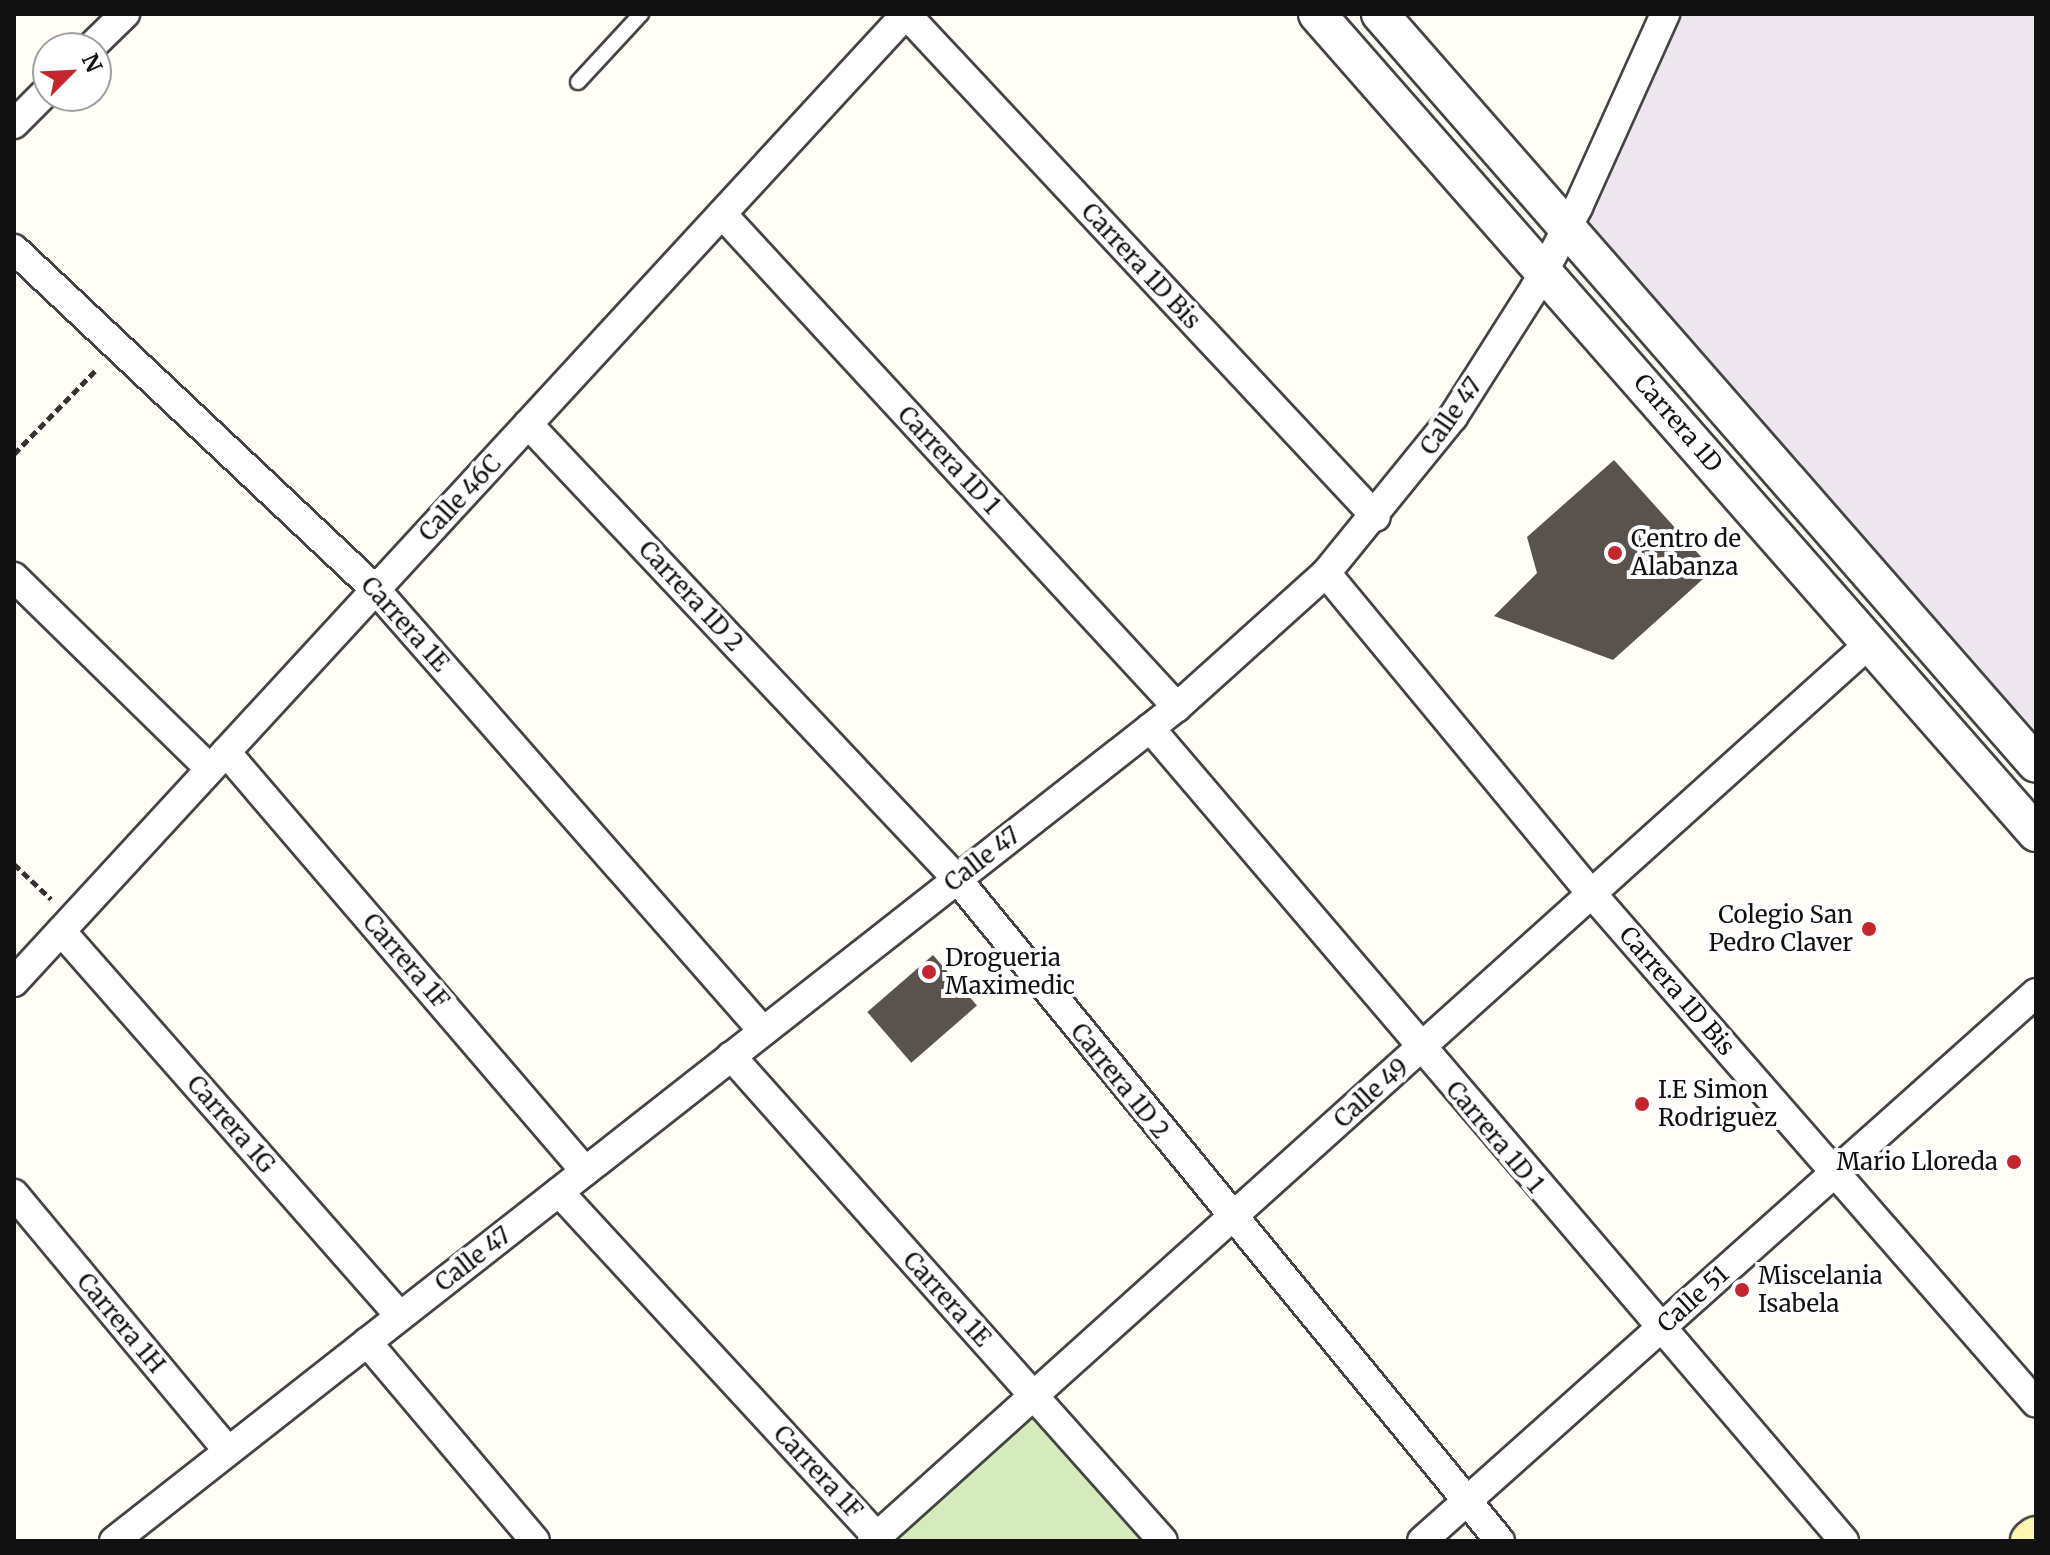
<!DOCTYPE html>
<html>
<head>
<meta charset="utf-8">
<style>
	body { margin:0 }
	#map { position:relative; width:2050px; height:1555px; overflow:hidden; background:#fffdf5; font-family:Merriweather,serif }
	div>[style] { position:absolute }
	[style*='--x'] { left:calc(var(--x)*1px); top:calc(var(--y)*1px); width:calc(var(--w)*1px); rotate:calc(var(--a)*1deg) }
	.industrial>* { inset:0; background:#eee6ef }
	.green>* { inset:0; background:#d5ebbd }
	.building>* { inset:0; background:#5a524d; transform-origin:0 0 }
	.path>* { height:5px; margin-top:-2.5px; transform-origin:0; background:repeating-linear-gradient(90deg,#333 0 8px,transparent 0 12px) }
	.roads { filter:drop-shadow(2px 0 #444) drop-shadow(-2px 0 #444) drop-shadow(0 2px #444) drop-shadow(0 -2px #444) }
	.service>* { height:14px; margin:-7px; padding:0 7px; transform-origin:7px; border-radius:7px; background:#fff }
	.minor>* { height:28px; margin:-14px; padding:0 14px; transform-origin:14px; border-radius:14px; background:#fff }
	.tertiary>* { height:36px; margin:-18px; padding:0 18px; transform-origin:18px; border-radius:18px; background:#fff }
	.secondary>* { height:40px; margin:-20px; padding:0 20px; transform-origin:20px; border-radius:20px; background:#fff6b0 }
	.dots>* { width:22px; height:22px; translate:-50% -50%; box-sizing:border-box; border:4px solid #fff; border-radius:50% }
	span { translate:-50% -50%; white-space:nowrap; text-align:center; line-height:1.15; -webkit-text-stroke:8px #fff; paint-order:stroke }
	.street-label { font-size:24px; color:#111 }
	.poi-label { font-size:24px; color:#111 }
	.left { translate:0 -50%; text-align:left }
	.right { translate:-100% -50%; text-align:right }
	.frame { position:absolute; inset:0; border:16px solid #111; pointer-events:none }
	.north { position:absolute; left:32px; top:32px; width:80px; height:80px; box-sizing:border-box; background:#fff; border:2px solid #a0a0a0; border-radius:50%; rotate:66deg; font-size:22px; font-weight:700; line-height:32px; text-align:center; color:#111 }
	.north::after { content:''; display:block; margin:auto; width:28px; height:36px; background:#c4262e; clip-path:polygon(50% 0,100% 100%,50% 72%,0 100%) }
</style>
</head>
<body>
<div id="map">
	<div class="industrial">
		<i style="clip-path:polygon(1665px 14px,2036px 14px,2036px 764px,1569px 226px)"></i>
	</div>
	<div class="green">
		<i style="clip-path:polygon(1033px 1396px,1163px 1541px,881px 1541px)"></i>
	</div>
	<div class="building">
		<i style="clip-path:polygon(1614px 460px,1713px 570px,1613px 660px,1494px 616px,1537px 573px,1527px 537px)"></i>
		<i style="left:933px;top:955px;width:67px;height:87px;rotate:49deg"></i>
	</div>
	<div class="path">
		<i style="--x:14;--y:454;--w:119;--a:-45.7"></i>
		<i style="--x:14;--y:864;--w:51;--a:43.4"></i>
	</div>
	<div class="roads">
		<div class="service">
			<i style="--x:578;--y:82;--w:93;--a:-47.2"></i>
		</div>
		<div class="minor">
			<i style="--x:906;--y:14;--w:688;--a:46.94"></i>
			<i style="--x:90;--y:48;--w:49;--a:-44.2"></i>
			<i style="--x:14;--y:124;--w:48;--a:-45"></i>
			<i style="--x:722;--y:214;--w:671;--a:47.3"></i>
			<i style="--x:14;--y:249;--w:497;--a:43.3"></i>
			<i style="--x:376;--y:590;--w:587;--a:48.73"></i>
			<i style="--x:528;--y:424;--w:625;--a:46.68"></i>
			<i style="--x:957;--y:879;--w:856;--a:50.64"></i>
			<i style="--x:1326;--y:573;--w:417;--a:50.4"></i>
			<i style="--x:1592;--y:894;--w:675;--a:48.9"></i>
			<i style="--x:14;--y:577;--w:274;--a:44.4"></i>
			<i style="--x:1150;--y:728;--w:1069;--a:49.51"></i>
			<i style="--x:226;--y:752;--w:552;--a:49.41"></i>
			<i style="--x:61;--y:931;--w:513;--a:48.64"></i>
			<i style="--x:14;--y:982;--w:1316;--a:-47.34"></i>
			<i style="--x:731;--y:1056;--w:649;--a:48.31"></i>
			<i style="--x:559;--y:1192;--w:475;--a:47.3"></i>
			<i style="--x:14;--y:1194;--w:334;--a:50.2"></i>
			<i style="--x:367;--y:1342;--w:260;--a:49.8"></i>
			<i style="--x:114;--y:1541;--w:1351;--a:-38.12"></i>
			<i style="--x:1177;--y:707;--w:200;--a:-42"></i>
			<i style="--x:1326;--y:573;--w:201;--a:-50.9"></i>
			<i style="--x:1453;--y:417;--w:153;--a:-57.6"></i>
			<i style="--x:1535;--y:288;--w:92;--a:-62"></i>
			<i style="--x:1578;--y:207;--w:212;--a:-65.7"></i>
			<i style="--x:872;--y:1541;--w:1341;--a:-41.98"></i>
			<i style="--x:1422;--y:1541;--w:823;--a:-41.75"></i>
		</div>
		<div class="tertiary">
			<i style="--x:1317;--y:14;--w:1090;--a:48.72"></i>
			<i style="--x:1380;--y:14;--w:996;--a:48.82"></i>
		</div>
		<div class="secondary">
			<i style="--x:2031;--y:1541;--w:6;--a:-39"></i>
		</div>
	</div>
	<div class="dots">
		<i style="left:1615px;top:553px;background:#c4262e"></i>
		<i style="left:1869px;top:929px;background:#c4262e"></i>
		<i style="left:929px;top:972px;background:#c4262e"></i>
		<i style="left:1642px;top:1104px;background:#c4262e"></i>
		<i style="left:2014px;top:1162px;background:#c4262e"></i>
		<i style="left:1742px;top:1290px;background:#c4262e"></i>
	</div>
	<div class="street-label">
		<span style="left:1141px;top:266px;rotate:47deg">Carrera 1D Bis</span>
		<span style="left:1451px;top:416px;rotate:-55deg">Calle 47</span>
		<span style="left:1678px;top:423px;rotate:49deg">Carrera 1D</span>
		<span style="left:949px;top:460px;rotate:47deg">Carrera 1D 1</span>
		<span style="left:460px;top:498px;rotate:-47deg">Calle 46C</span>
		<span style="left:691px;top:596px;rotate:47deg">Carrera 1D 2</span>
		<span style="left:405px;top:624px;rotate:48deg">Carrera 1E</span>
		<span style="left:982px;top:859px;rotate:-38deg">Calle 47</span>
		<span style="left:406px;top:961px;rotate:49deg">Carrera 1F</span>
		<span style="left:1677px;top:991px;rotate:49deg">Carrera 1D Bis</span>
		<span style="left:1120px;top:1081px;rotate:51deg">Carrera 1D 2</span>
		<span style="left:1371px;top:1093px;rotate:-42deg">Calle 49</span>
		<span style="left:231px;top:1124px;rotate:49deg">Carrera 1G</span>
		<span style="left:1495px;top:1137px;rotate:50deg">Carrera 1D 1</span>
		<span style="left:473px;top:1259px;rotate:-38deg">Calle 47</span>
		<span style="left:947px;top:1299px;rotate:48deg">Carrera 1E</span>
		<span style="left:1693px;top:1299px;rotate:-42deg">Calle 51</span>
		<span style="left:121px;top:1323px;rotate:50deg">Carrera 1H</span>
		<span style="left:818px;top:1472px;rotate:47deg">Carrera 1F</span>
	</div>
	<div class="poi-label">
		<span class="left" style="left:1631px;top:553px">Centro de<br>Alabanza</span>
		<span class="right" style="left:1853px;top:929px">Colegio San<br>Pedro Claver</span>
		<span class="left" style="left:945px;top:972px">Drogueria<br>Maximedic</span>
		<span class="left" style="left:1658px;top:1104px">I.E Simon<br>Rodriguez</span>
		<span class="right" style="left:1998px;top:1162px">Mario Lloreda</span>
		<span class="left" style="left:1758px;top:1290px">Miscelania<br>Isabela</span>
	</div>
	<div class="frame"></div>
	<div class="north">N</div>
</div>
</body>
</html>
